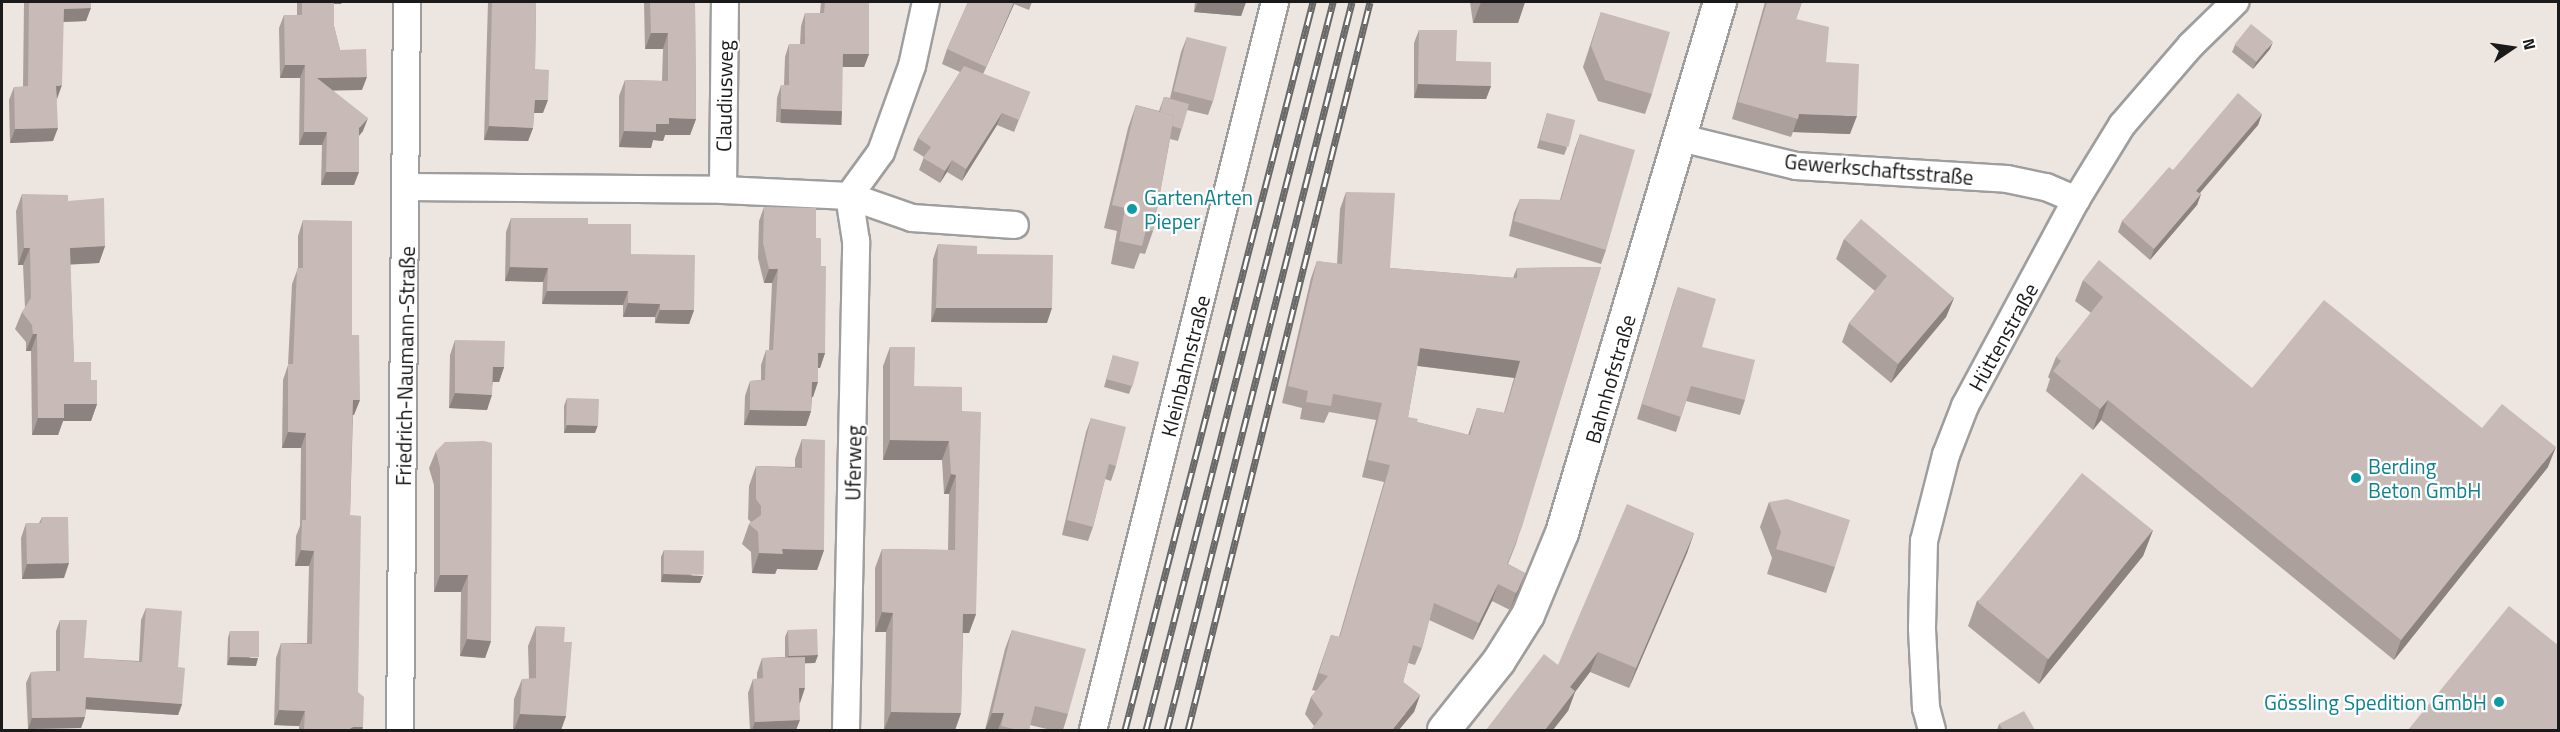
<!DOCTYPE html>
<html>
<head>
<meta charset="utf-8">
<style>
	body { margin:0 }
	#map { position:relative; width:2560px; height:732px; overflow:hidden; background:#ede5df; font-family:"Titillium Web",sans-serif }
	div>[style] { position:absolute }
	[style*='--x'] { left:calc(var(--x)*1px); top:calc(var(--y)*1px); width:calc(var(--w)*1px); rotate:calc(var(--a)*1deg) }
	.roads { filter:drop-shadow(2px 0 #9e9e9e) drop-shadow(-2px 0 #9e9e9e) drop-shadow(0 2px #9e9e9e) drop-shadow(0 -2px #9e9e9e) }
	.minor>* { height:26px; margin:-13px; padding:0 13px; transform-origin:13px; border-radius:13px; background:#fff }
	.tertiary>* { height:32px; margin:-16px; padding:0 16px; transform-origin:16px; border-radius:16px; background:#fff }
	.rail>* { height:7px; margin-top:-3.5px; transform-origin:0; background:repeating-linear-gradient(90deg,#fff 0 14px,#686868 0 28px); box-sizing:border-box; border-block:2px solid #686868 }
	.wall>* { inset:0; background:#aca09d }
	.shaded-wall>* { inset:0; background:#8c827f; transform-origin:0 0 }
	.building>* { inset:0; background:#c8bab6; transform-origin:0 0 }
	.dots>* { width:16px; height:16px; translate:-50% -50%; box-sizing:border-box; border:3px solid #fff; border-radius:50% }
	span { translate:-50% -50%; white-space:nowrap; text-align:center; line-height:1.15; -webkit-text-stroke:4.5px #fff; paint-order:stroke }
	.street-label { font-size:21px; color:#1a1a1a }
	.culture-label { font-size:21px; color:#0d838f }
	.left { translate:0 -50%; text-align:left }
	.right { translate:-100% -50%; text-align:right }
	.frame { position:absolute; inset:0; border:3px solid #1a1a1a; pointer-events:none }
	.north { position:absolute; left:2482px; top:18px; width:60px; height:60px; -webkit-text-stroke:4px #fff; paint-order:stroke; rotate:77deg; font-size:16px; font-weight:700; line-height:24px; text-align:center; color:#1a1a1a }
	.north::after { content:''; display:block; margin:auto; width:21px; height:27px; background:#1a1a1a; clip-path:polygon(50% 0,100% 100%,50% 72%,0 100%) }
</style>
</head>
<body>
<div id="map">
	<div class="roads">
		<div class="minor">
			<i style="--x:1681;--y:138;--w:118;--a:13.7"></i>
			<i style="--x:1796;--y:166;--w:211;--a:3.5"></i>
			<i style="--x:2007;--y:179;--w:40;--a:12"></i>
			<i style="--x:2046;--y:187;--w:33;--a:23"></i>
			<i style="--x:407;--y:187;--w:316;--a:0.5"></i>
			<i style="--x:723;--y:190;--w:126;--a:2.7"></i>
			<i style="--x:849;--y:196;--w:67;--a:19.2"></i>
			<i style="--x:912;--y:218;--w:103;--a:3.9"></i>
			<i style="--x:723;--y:190;--w:188;--a:-89.4"></i>
			<i style="--x:849;--y:196;--w:54;--a:-54"></i>
			<i style="--x:881;--y:152;--w:91;--a:-70.2"></i>
			<i style="--x:912;--y:66;--w:66;--a:-77.7"></i>
			<i style="--x:400;--y:730;--w:728;--a:-89.45"></i>
			<i style="--x:846;--y:730;--w:489;--a:-88.8"></i>
			<i style="--x:856;--y:241;--w:46;--a:-98.8"></i>
			<i style="--x:1093;--y:730;--w:750;--a:-75.96"></i>
			<i style="--x:1932;--y:730;--w:23;--a:-105"></i>
			<i style="--x:1926;--y:708;--w:80;--a:-92.9"></i>
			<i style="--x:1922;--y:628;--w:87;--a:-88.7"></i>
			<i style="--x:1924;--y:541;--w:89;--a:-75.7"></i>
			<i style="--x:1946;--y:455;--w:53;--a:-68.8"></i>
			<i style="--x:1965;--y:406;--w:234;--a:-61.7"></i>
			<i style="--x:2076;--y:200;--w:88;--a:-58.5"></i>
			<i style="--x:2122;--y:125;--w:106;--a:-49.2"></i>
			<i style="--x:2191;--y:45;--w:62;--a:-44.3"></i>
		</div>
		<div class="tertiary">
			<i style="--x:1444;--y:730;--w:88;--a:-51.4"></i>
			<i style="--x:1499;--y:661;--w:54;--a:-57.8"></i>
			<i style="--x:1528;--y:615;--w:89;--a:-67.5"></i>
			<i style="--x:1562;--y:533;--w:554;--a:-73.43"></i>
		</div>
	</div>
	<div class="rail">
		<i style="--x:1125;--y:730;--w:752;--a:-75.52"></i>
		<i style="--x:1146;--y:730;--w:752;--a:-75.59"></i>
		<i style="--x:1167;--y:730;--w:751;--a:-75.74"></i>
		<i style="--x:1188;--y:730;--w:750;--a:-75.96"></i>
	</div>
	<div class="wall">
		<i style="clip-path:polygon(24px 2px,91px 2px,86px 21px,63px 22px,53px 141px,10px 143px,9px 100px,14px 87px,23px 87px)"></i>
		<i style="clip-path:polygon(297px 2px,342px 2px,341px 4px,334px 4px,334px 26px,340px 50px,362px 90px,333px 90px,363px 131px,359px 136px,354px 185px,321px 185px,322px 145px,299px 145px,300px 78px,280px 78px,279px 28px,284px 15px,297px 15px)"></i>
		<i style="clip-path:polygon(488px 2px,536px 2px,535px 69px,543px 113px,534px 113px,533px 128px,528px 141px,484px 140px)"></i>
		<i style="clip-path:polygon(644px 2px,695px 2px,696px 119px,690px 135px,665px 135px,663px 141px,653px 140px,651px 148px,619px 147px,619px 96px,625px 80px,662px 81px,663px 49px,645px 49px)"></i>
		<i style="clip-path:polygon(821px 2px,869px 2px,869px 54px,864px 67px,842px 67px,842px 111px,837px 124px,776px 122px,777px 98px,781px 85px,784px 85px,785px 57px,789px 44px,800px 44px,801px 26px,805px 13px,820px 13px)"></i>
		<i style="clip-path:polygon(968px 2px,1032px 2px,1029px 10px,1014px 4px,983px 74px,1030px 92px,1014px 132px,997px 125px,962px 181px,947px 172px,940px 183px,919px 170px,924px 157px,913px 150px,918px 138px,960px 72px,942px 64px,947px 49px)"></i>
		<i style="clip-path:polygon(1195px 2px,1246px 2px,1241px 16px,1194px 12px)"></i>
		<i style="clip-path:polygon(1470px 2px,1525px 2px,1518px 23px,1473px 23px)"></i>
		<i style="clip-path:polygon(1765px 2px,1802px 2px,1796px 19px,1826px 62px,1850px 134px,1793px 132px,1791px 137px,1732px 119px)"></i>
		<i style="clip-path:polygon(1601px 12px,1652px 94px,1645px 114px,1598px 101px,1583px 67px)"></i>
		<i style="clip-path:polygon(1419px 30px,1456px 61px,1491px 86px,1486px 99px,1414px 98px,1414px 43px)"></i>
		<i style="clip-path:polygon(1187px 37px,1213px 101px,1208px 115px,1187px 110px,1178px 141px,1170px 139px,1153px 231px,1145px 254px,1140px 253px,1134px 269px,1111px 264px,1117px 231px,1104px 228px,1128px 128px,1136px 105px,1159px 111px,1164px 97px,1170px 98px,1181px 52px)"></i>
		<i style="clip-path:polygon(2235px 45px,2270px 49px,2253px 69px,2232px 52px)"></i>
		<i style="clip-path:polygon(1547px 113px,1567px 148px,1564px 155px,1537px 148px)"></i>
		<i style="clip-path:polygon(2262px 114px,2258px 125px,2200px 193px,2201px 194px,2197px 205px,2150px 260px,2118px 232px,2122px 221px,2173px 170px)"></i>
		<i style="clip-path:polygon(1580px 134px,1606px 250px,1601px 264px,1509px 236px,1514px 213px,1520px 199px,1560px 200px,1575px 148px)"></i>
		<i style="clip-path:polygon(evenodd,1346px 192px,1390px 268px,1513px 278px,1517px 268px,1601px 267px,1516px 544px,1508px 564px,1525px 573px,1512px 607px,1510px 610px,1492px 601px,1473px 640px,1429px 620px,1422px 648px,1415px 665px,1408px 663px,1403px 682px,1420px 695px,1414px 712px,1314px 726px,1305px 714px,1311px 697px,1316px 691px,1312px 690px,1331px 635px,1339px 637px,1384px 482px,1362px 477px,1376px 420px,1329px 412px,1324px 423px,1300px 419px,1302px 408px,1282px 403px,1311px 278px,1317px 261px,1337px 264px,1340px 209px,1346px 192px,1417px 366px,1514px 378px,1504px 413px,1477px 408px,1468px 435px,1417px 422px,1408px 417px,1417px 366px)"></i>
		<i style="clip-path:polygon(22px 194px,68px 201px,105px 246px,99px 263px,70px 264px,74px 362px,91px 380px,97px 404px,91px 421px,63px 421px,58px 435px,32px 435px,31px 351px,26px 351px,26px 342px,15px 329px,22px 312px,25px 308px,23px 265px,18px 265px,16px 211px)"></i>
		<i style="clip-path:polygon(764px 207px,816px 238px,821px 266px,825px 353px,820px 368px,818px 368px,813px 397px,812px 397px,811px 411px,806px 426px,744px 425px,745px 396px,750px 381px,761px 380px,761px 365px,766px 350px,769px 350px,772px 283px,764px 283px,758px 258px,759px 221px)"></i>
		<i style="clip-path:polygon(511px 218px,588px 224px,631px 254px,694px 310px,689px 324px,655px 323px,655px 317px,623px 317px,623px 305px,542px 304px,543px 282px,505px 281px,506px 232px)"></i>
		<i style="clip-path:polygon(303px 220px,352px 335px,354px 415px,353px 415px,350px 515px,358px 692px,362px 730px,299px 730px,299px 726px,274px 725px,276px 658px,281px 643px,307px 643px,309px 566px,295px 566px,296px 536px,300px 526px,301px 448px,282px 448px,283px 380px,288px 365px,292px 284px,298px 268px,298px 236px)"></i>
		<i style="clip-path:polygon(1844px 239px,1954px 298px,1946px 317px,1891px 383px,1842px 342px,1849px 323px,1875px 291px,1836px 259px)"></i>
		<i style="clip-path:polygon(938px 244px,977px 254px,1047px 323px,931px 322px,933px 259px)"></i>
		<i style="clip-path:polygon(2083px 280px,2252px 388px,2482px 428px,2548px 467px,2394px 660px,2101px 420px,2093px 430px,2046px 391px,2050px 379px,2048px 377px,2056px 357px,2091px 313px,2075px 301px)"></i>
		<i style="clip-path:polygon(1678px 287px,1702px 347px,1745px 400px,1740px 415px,1686px 401px,1676px 432px,1637px 419px,1673px 302px)"></i>
		<i style="clip-path:polygon(455px 340px,504px 367px,499px 382px,493px 382px,487px 410px,449px 408px,450px 355px)"></i>
		<i style="clip-path:polygon(890px 347px,914px 386px,962px 411px,976px 614px,969px 633px,963px 633px,961px 713px,955px 730px,884px 730px,886px 632px,875px 632px,875px 568px,882px 549px,948px 550px,949px 494px,944px 494px,942px 460px,883px 460px,883px 366px)"></i>
		<i style="clip-path:polygon(1113px 355px,1132px 386px,1129px 394px,1104px 387px)"></i>
		<i style="clip-path:polygon(567px 398px,595px 433px,564px 433px,564px 406px)"></i>
		<i style="clip-path:polygon(1091px 418px,1116px 466px,1111px 481px,1105px 479px,1093px 527px,1088px 541px,1062px 535px,1086px 432px)"></i>
		<i style="clip-path:polygon(802px 439px,824px 550px,817px 570px,777px 569px,775px 574px,752px 573px,751px 552px,742px 544px,749px 524px,751px 522px,748px 519px,749px 486px,756px 466px,795px 467px,795px 459px)"></i>
		<i style="clip-path:polygon(436px 451px,491px 641px,485px 658px,460px 656px,461px 592px,434px 592px,434px 485px,429px 468px)"></i>
		<i style="clip-path:polygon(1769px 502px,1835px 567px,1826px 593px,1767px 574px,1772px 558px,1760px 527px)"></i>
		<i style="clip-path:polygon(42px 517px,64px 578px,22px 579px,21px 538px,26px 523px,39px 523px)"></i>
		<i style="clip-path:polygon(2153px 530px,2143px 556px,2039px 684px,1968px 626px,1977px 601px)"></i>
		<i style="clip-path:polygon(1694px 533px,1687px 553px,1629px 688px,1590px 672px,1575px 692px,1568px 711px,1558px 665px)"></i>
		<i style="clip-path:polygon(664px 550px,700px 583px,661px 582px,661px 557px)"></i>
		<i style="clip-path:polygon(146px 608px,178px 667px,182px 704px,178px 715px,86px 709px,85px 717px,81px 728px,28px 729px,26px 683px,31px 672px,56px 671px,56px 631px,60px 620px,84px 658px,139px 661px,141px 620px)"></i>
		<i style="clip-path:polygon(536px 626px,564px 642px,566px 716px,561px 730px,513px 730px,514px 699px,522px 679px,529px 679px,528px 646px)"></i>
		<i style="clip-path:polygon(788px 630px,818px 655px,815px 663px,805px 663px,796px 730px,750px 730px,748px 693px,753px 679px,757px 679px,757px 673px,762px 658px,785px 657px,785px 637px)"></i>
		<i style="clip-path:polygon(1012px 630px,1068px 714px,1063px 730px,1051px 730px,1030px 725px,1029px 730px,985px 730px,1005px 649px)"></i>
		<i style="clip-path:polygon(230px 631px,256px 666px,227px 665px,228px 638px)"></i>
		<i style="clip-path:polygon(1999px 724px,2035px 730px,1997px 730px)"></i>
	</div>
	<div class="shaded-wall">
		<i style="clip-path:polygon(330px 2px,342px 2px,341px 4px,329px 4px)"></i>
		<i style="clip-path:polygon(1014px 2px,1015px 2px,980px 81px,986px 67px)"></i>
		<i style="clip-path:polygon(1198px 2px,1246px 2px,1241px 16px,1194px 12px)"></i>
		<i style="clip-path:polygon(1481px 2px,1525px 2px,1518px 23px,1473px 23px)"></i>
		<i style="clip-path:polygon(91px 8px,86px 21px,59px 22px,64px 9px)"></i>
		<i style="clip-path:polygon(651px 33px,668px 33px,663px 49px,645px 49px)"></i>
		<i style="clip-path:polygon(2273px 42px,2270px 49px,2253px 69px,2256px 62px)"></i>
		<i style="clip-path:polygon(843px 54px,869px 54px,864px 67px,838px 67px)"></i>
		<i style="clip-path:polygon(285px 65px,305px 65px,300px 78px,280px 78px)"></i>
		<i style="clip-path:polygon(367px 77px,362px 90px,312px 91px,317px 78px)"></i>
		<i style="clip-path:polygon(1418px 84px,1491px 86px,1486px 99px,1414px 98px)"></i>
		<i style="clip-path:polygon(62px 85px,57px 99px,56px 86px)"></i>
		<i style="clip-path:polygon(535px 100px,548px 100px,543px 113px,530px 113px)"></i>
		<i style="left:781px;top:109px;width:61px;height:14px;rotate:2deg"></i>
		<i style="clip-path:polygon(1002px 113px,997px 125px,962px 181px,966px 169px)"></i>
		<i style="clip-path:polygon(1799px 114px,1857px 116px,1850px 134px,1793px 132px)"></i>
		<i style="clip-path:polygon(2262px 114px,2258px 125px,2192px 202px,2196px 191px)"></i>
		<i style="clip-path:polygon(368px 118px,363px 131px,354px 141px,359px 128px)"></i>
		<i style="clip-path:polygon(669px 118px,696px 119px,690px 135px,665px 135px,663px 141px,653px 140px,651px 148px,619px 147px,624px 131px)"></i>
		<i style="clip-path:polygon(489px 126px,533px 128px,528px 141px,484px 140px)"></i>
		<i style="clip-path:polygon(58px 128px,53px 141px,10px 143px,15px 129px)"></i>
		<i style="clip-path:polygon(304px 132px,327px 132px,322px 145px,299px 145px)"></i>
		<i style="clip-path:polygon(952px 160px,947px 172px,940px 183px,945px 171px)"></i>
		<i style="clip-path:polygon(326px 172px,359px 172px,354px 185px,321px 185px)"></i>
		<i style="clip-path:polygon(2201px 194px,2197px 205px,2150px 260px,2154px 249px)"></i>
		<i style="clip-path:polygon(105px 246px,99px 263px,63px 265px,70px 248px)"></i>
		<i style="clip-path:polygon(24px 248px,30px 248px,23px 265px,18px 265px)"></i>
		<i style="clip-path:polygon(510px 267px,548px 268px,543px 282px,505px 281px)"></i>
		<i style="clip-path:polygon(769px 269px,778px 269px,772px 283px,764px 283px)"></i>
		<i style="clip-path:polygon(547px 291px,628px 291px,623px 305px,542px 304px)"></i>
		<i style="clip-path:polygon(1954px 298px,1946px 317px,1891px 383px,1898px 364px)"></i>
		<i style="clip-path:polygon(628px 303px,660px 304px,655px 317px,623px 317px)"></i>
		<i style="clip-path:polygon(936px 308px,1052px 308px,1047px 323px,931px 322px)"></i>
		<i style="clip-path:polygon(660px 310px,694px 310px,689px 324px,655px 323px)"></i>
		<i style="clip-path:polygon(33px 334px,37px 334px,31px 351px,26px 351px)"></i>
		<i style="left:1420px;top:348px;width:101px;height:18px;rotate:7deg"></i>
		<i style="clip-path:polygon(818px 353px,825px 353px,820px 368px,813px 368px)"></i>
		<i style="clip-path:polygon(493px 367px,504px 367px,499px 382px,488px 382px)"></i>
		<i style="clip-path:polygon(812px 382px,818px 382px,813px 397px,807px 397px)"></i>
		<i style="clip-path:polygon(455px 393px,492px 395px,487px 410px,449px 408px)"></i>
		<i style="clip-path:polygon(353px 400px,360px 400px,354px 415px,347px 415px)"></i>
		<i style="clip-path:polygon(2108px 400px,2101px 420px,2093px 430px,2100px 409px)"></i>
		<i style="clip-path:polygon(64px 404px,97px 404px,91px 421px,63px 421px,58px 435px,32px 435px,38px 418px)"></i>
		<i style="clip-path:polygon(750px 410px,811px 411px,806px 426px,744px 425px)"></i>
		<i style="clip-path:polygon(567px 425px,598px 425px,595px 433px,564px 433px)"></i>
		<i style="clip-path:polygon(288px 432px,306px 433px,301px 448px,282px 448px)"></i>
		<i style="clip-path:polygon(890px 440px,949px 441px,942px 460px,883px 460px)"></i>
		<i style="clip-path:polygon(2556px 447px,2548px 467px,2394px 660px,2401px 640px)"></i>
		<i style="clip-path:polygon(951px 474px,956px 475px,949px 494px,944px 494px)"></i>
		<i style="clip-path:polygon(2153px 530px,2143px 556px,2039px 684px,2048px 658px)"></i>
		<i style="clip-path:polygon(1694px 533px,1687px 553px,1629px 688px,1636px 668px)"></i>
		<i style="clip-path:polygon(782px 549px,824px 550px,817px 570px,777px 569px,775px 574px,752px 573px,759px 553px)"></i>
		<i style="clip-path:polygon(301px 550px,314px 551px,309px 566px,295px 566px)"></i>
		<i style="clip-path:polygon(69px 563px,64px 578px,22px 579px,27px 564px)"></i>
		<i style="clip-path:polygon(1525px 573px,1519px 590px,1510px 610px,1516px 593px)"></i>
		<i style="clip-path:polygon(663px 574px,703px 576px,700px 583px,661px 582px)"></i>
		<i style="clip-path:polygon(440px 575px,468px 575px,461px 592px,434px 592px)"></i>
		<i style="clip-path:polygon(1498px 584px,1492px 601px,1473px 640px,1479px 623px)"></i>
		<i style="clip-path:polygon(882px 612px,893px 613px,886px 632px,875px 632px)"></i>
		<i style="clip-path:polygon(963px 614px,976px 614px,969px 633px,956px 633px)"></i>
		<i style="clip-path:polygon(467px 639px,491px 641px,485px 658px,460px 656px)"></i>
		<i style="clip-path:polygon(1598px 652px,1590px 672px,1575px 692px,1568px 711px,1553px 730px,1545px 730px,1570px 687px)"></i>
		<i style="clip-path:polygon(818px 655px,815px 663px,785px 664px,788px 656px)"></i>
		<i style="clip-path:polygon(230px 657px,258px 658px,256px 666px,227px 665px)"></i>
		<i style="clip-path:polygon(799px 688px,805px 688px,800px 703px,794px 703px)"></i>
		<i style="clip-path:polygon(1420px 695px,1414px 712px,1399px 730px,1392px 730px)"></i>
		<i style="clip-path:polygon(86px 697px,182px 704px,178px 715px,82px 709px)"></i>
		<i style="clip-path:polygon(279px 710px,305px 711px,299px 726px,274px 725px)"></i>
		<i style="clip-path:polygon(891px 712px,961px 713px,955px 730px,884px 730px)"></i>
		<i style="clip-path:polygon(992px 713px,1004px 713px,998px 730px,985px 730px)"></i>
		<i style="clip-path:polygon(520px 714px,566px 716px,561px 730px,514px 730px)"></i>
		<i style="clip-path:polygon(85px 717px,81px 728px,28px 729px,32px 718px)"></i>
		<i style="clip-path:polygon(800px 720px,796px 730px,752px 730px,755px 722px)"></i>
		<i style="clip-path:polygon(353px 727px,363px 727px,362px 730px,348px 730px)"></i>
	</div>
	<div class="building">
		<i style="clip-path:polygon(29px 2px,91px 2px,91px 8px,64px 9px,62px 85px,56px 86px,58px 128px,15px 129px,14px 87px,28px 86px)"></i>
		<i style="clip-path:polygon(302px 2px,334px 2px,334px 26px,340px 50px,366px 49px,367px 77px,317px 78px,368px 118px,359px 128px,359px 172px,326px 172px,327px 132px,304px 132px,305px 65px,285px 65px,284px 15px,302px 15px)"></i>
		<i style="clip-path:polygon(492px 2px,536px 2px,535px 69px,549px 70px,548px 100px,535px 100px,533px 128px,489px 126px)"></i>
		<i style="clip-path:polygon(650px 2px,695px 2px,696px 119px,669px 118px,669px 124px,656px 124px,656px 132px,624px 131px,625px 80px,668px 81px,668px 33px,651px 33px)"></i>
		<i style="clip-path:polygon(825px 2px,869px 2px,869px 54px,843px 54px,842px 111px,781px 109px,781px 85px,789px 85px,789px 44px,805px 44px,805px 13px,824px 13px)"></i>
		<i style="clip-path:polygon(968px 2px,1014px 2px,986px 67px,947px 49px)"></i>
		<i style="clip-path:polygon(1767px 2px,1802px 2px,1796px 19px,1829px 27px,1826px 62px,1859px 64px,1857px 116px,1799px 114px,1798px 119px,1738px 102px)"></i>
		<i style="clip-path:polygon(1601px 12px,1670px 32px,1652px 94px,1605px 80px,1591px 46px)"></i>
		<i style="left:2251px;top:24px;width:28px;height:26px;rotate:39deg"></i>
		<i style="clip-path:polygon(1419px 30px,1457px 30px,1456px 61px,1491px 62px,1491px 86px,1418px 84px)"></i>
		<i style="left:1187px;top:37px;width:41px;height:56px;rotate:14deg"></i>
		<i style="clip-path:polygon(964px 66px,1030px 92px,1019px 120px,1002px 113px,966px 169px,952px 160px,945px 171px,923px 158px,931px 147px,918px 138px)"></i>
		<i style="clip-path:polygon(2238px 93px,2262px 114px,2196px 191px,2201px 194px,2154px 249px,2122px 221px,2169px 167px,2173px 170px)"></i>
		<i style="clip-path:polygon(1164px 97px,1189px 104px,1182px 129px,1172px 126px,1174px 116px,1160px 112px)"></i>
		<i style="clip-path:polygon(1136px 105px,1174px 116px,1153px 231px,1146px 230px,1142px 246px,1119px 241px,1125px 208px,1112px 205px)"></i>
		<i style="left:1547px;top:113px;width:29px;height:28px;rotate:14deg"></i>
		<i style="clip-path:polygon(1580px 134px,1635px 150px,1606px 250px,1514px 221px,1520px 199px,1561px 200px)"></i>
		<i style="clip-path:polygon(evenodd,1346px 192px,1395px 193px,1390px 268px,1517px 278px,1517px 268px,1601px 267px,1522px 527px,1507px 564px,1525px 573px,1518px 590px,1516px 593px,1498px 584px,1479px 623px,1434px 603px,1422px 648px,1413px 645px,1403px 682px,1420px 695px,1392px 730px,1311px 730px,1323px 714px,1311px 697px,1328px 676px,1319px 673px,1331px 635px,1340px 637px,1390px 465px,1368px 460px,1382px 403px,1333px 394px,1331px 406px,1306px 402px,1308px 391px,1288px 386px,1317px 261px,1342px 264px,1346px 192px,1420px 348px,1520px 361px,1505px 413px,1477px 408px,1470px 435px,1417px 422px,1418px 419px,1408px 417px,1420px 348px)"></i>
		<i style="clip-path:polygon(22px 194px,68px 195px,68px 201px,104px 198px,105px 246px,70px 248px,74px 362px,91px 362px,91px 380px,97px 380px,97px 404px,64px 404px,64px 418px,38px 418px,37px 334px,33px 334px,32px 325px,22px 312px,31px 298px,30px 248px,24px 248px)"></i>
		<i style="clip-path:polygon(764px 207px,816px 208px,816px 238px,821px 238px,821px 266px,826px 266px,825px 353px,818px 353px,818px 382px,812px 382px,811px 411px,750px 410px,750px 381px,765px 380px,766px 350px,773px 350px,778px 269px,769px 269px,763px 243px)"></i>
		<i style="clip-path:polygon(511px 218px,588px 218px,588px 224px,631px 224px,631px 254px,695px 255px,694px 310px,660px 310px,660px 304px,628px 303px,628px 291px,547px 291px,548px 268px,510px 267px)"></i>
		<i style="clip-path:polygon(1861px 219px,1954px 298px,1898px 364px,1849px 323px,1887px 276px,1844px 239px)"></i>
		<i style="clip-path:polygon(303px 220px,352px 221px,352px 335px,359px 335px,360px 400px,353px 400px,350px 515px,361px 516px,358px 692px,364px 697px,363px 727px,353px 727px,348px 730px,304px 730px,305px 711px,279px 710px,281px 643px,312px 644px,314px 551px,301px 550px,302px 520px,306px 520px,306px 433px,288px 432px,288px 364px,293px 364px,297px 268px,303px 268px)"></i>
		<i style="clip-path:polygon(938px 244px,977px 246px,977px 254px,1053px 255px,1052px 308px,936px 308px)"></i>
		<i style="clip-path:polygon(2099px 260px,2252px 388px,2324px 300px,2482px 428px,2502px 404px,2556px 447px,2401px 640px,2108px 400px,2100px 409px,2053px 371px,2061px 361px,2056px 357px,2103px 297px,2083px 280px)"></i>
		<i style="clip-path:polygon(1678px 287px,1716px 299px,1702px 347px,1755px 360px,1745px 400px,1691px 386px,1681px 417px,1642px 404px)"></i>
		<i style="clip-path:polygon(455px 340px,505px 341px,504px 367px,493px 367px,492px 395px,455px 393px)"></i>
		<i style="clip-path:polygon(890px 347px,915px 347px,914px 386px,962px 387px,962px 411px,981px 412px,976px 614px,963px 614px,961px 713px,891px 712px,893px 613px,882px 612px,882px 549px,955px 550px,956px 475px,951px 474px,949px 441px,890px 440px)"></i>
		<i style="left:1113px;top:355px;width:27px;height:25px;rotate:15deg"></i>
		<i style="left:567px;top:398px;width:32px;height:27px;rotate:2deg"></i>
		<i style="clip-path:polygon(1091px 418px,1126px 427px,1116px 466px,1109px 464px,1093px 527px,1067px 520px)"></i>
		<i style="clip-path:polygon(802px 439px,825px 440px,824px 550px,782px 549px,783px 554px,759px 553px,758px 532px,749px 524px,761px 515px,761px 506px,756px 499px,756px 466px,802px 468px)"></i>
		<i style="clip-path:polygon(484px 441px,492px 443px,491px 641px,467px 639px,468px 575px,440px 575px,440px 468px,436px 451px,445px 442px)"></i>
		<i style="left:2082px;top:473px;width:91px;height:166px;rotate:39deg"></i>
		<i style="clip-path:polygon(1787px 499px,1850px 520px,1835px 567px,1776px 549px,1781px 532px,1769px 502px)"></i>
		<i style="clip-path:polygon(1627px 504px,1694px 533px,1636px 668px,1598px 652px,1570px 687px,1575px 691px,1545px 730px,1486px 730px,1544px 654px,1558px 665px)"></i>
		<i style="clip-path:polygon(42px 517px,68px 517px,69px 563px,27px 564px,26px 523px,41px 523px)"></i>
		<i style="left:664px;top:550px;width:40px;height:24px;rotate:1deg"></i>
		<i style="clip-path:polygon(2509px 606px,2559px 646px,2559px 730px,2408px 730px)"></i>
		<i style="clip-path:polygon(146px 608px,182px 611px,178px 667px,185px 668px,182px 704px,86px 697px,85px 717px,32px 718px,31px 672px,60px 671px,60px 620px,87px 620px,84px 658px,142px 662px)"></i>
		<i style="clip-path:polygon(536px 626px,565px 627px,564px 642px,572px 642px,566px 716px,520px 714px,522px 679px,536px 678px)"></i>
		<i style="left:817px;top:629px;width:26px;height:29px;rotate:88deg"></i>
		<i style="clip-path:polygon(1012px 630px,1086px 649px,1068px 714px,1035px 706px,1029px 730px,1018px 730px,1001px 726px,1004px 713px,992px 713px)"></i>
		<i style="left:230px;top:631px;width:29px;height:26px"></i>
		<i style="clip-path:polygon(805px 657px,805px 688px,799px 688px,800px 720px,755px 722px,753px 679px,763px 678px,762px 658px)"></i>
		<i style="clip-path:polygon(2024px 711px,2035px 730px,2003px 730px,1999px 724px)"></i>
	</div>
	<div class="dots">
		<i style="left:1132px;top:209px;background:#0f9aa8"></i>
		<i style="left:2356px;top:478px;background:#0f9aa8"></i>
		<i style="left:2499px;top:702px;background:#0f9aa8"></i>
	</div>
	<div class="street-label">
		<span style="left:724px;top:96px;rotate:-89deg">Claudiusweg</span>
		<span style="left:1879px;top:169px;rotate:5deg">Gewerkschaftsstraße</span>
		<span style="left:2003px;top:337px;rotate:-61deg">Hüttenstraße</span>
		<span style="left:405px;top:366px;rotate:-89deg">Friedrich-Naumann-Straße</span>
		<span style="left:1185px;top:366px;rotate:-76deg">Kleinbahnstraße</span>
		<span style="left:1610px;top:379px;rotate:-74deg">Bahnhofstraße</span>
		<span style="left:853px;top:463px;rotate:-89deg">Uferweg</span>
	</div>
	<div class="culture-label">
		<span class="left" style="left:1144px;top:209px">GartenArten<br>Pieper</span>
		<span class="left" style="left:2368px;top:478px">Berding<br>Beton GmbH</span>
		<span class="right" style="left:2487px;top:702px">Gössling Spedition GmbH</span>
	</div>
	<div class="frame"></div>
	<div class="north">N</div>
</div>
</body>
</html>
